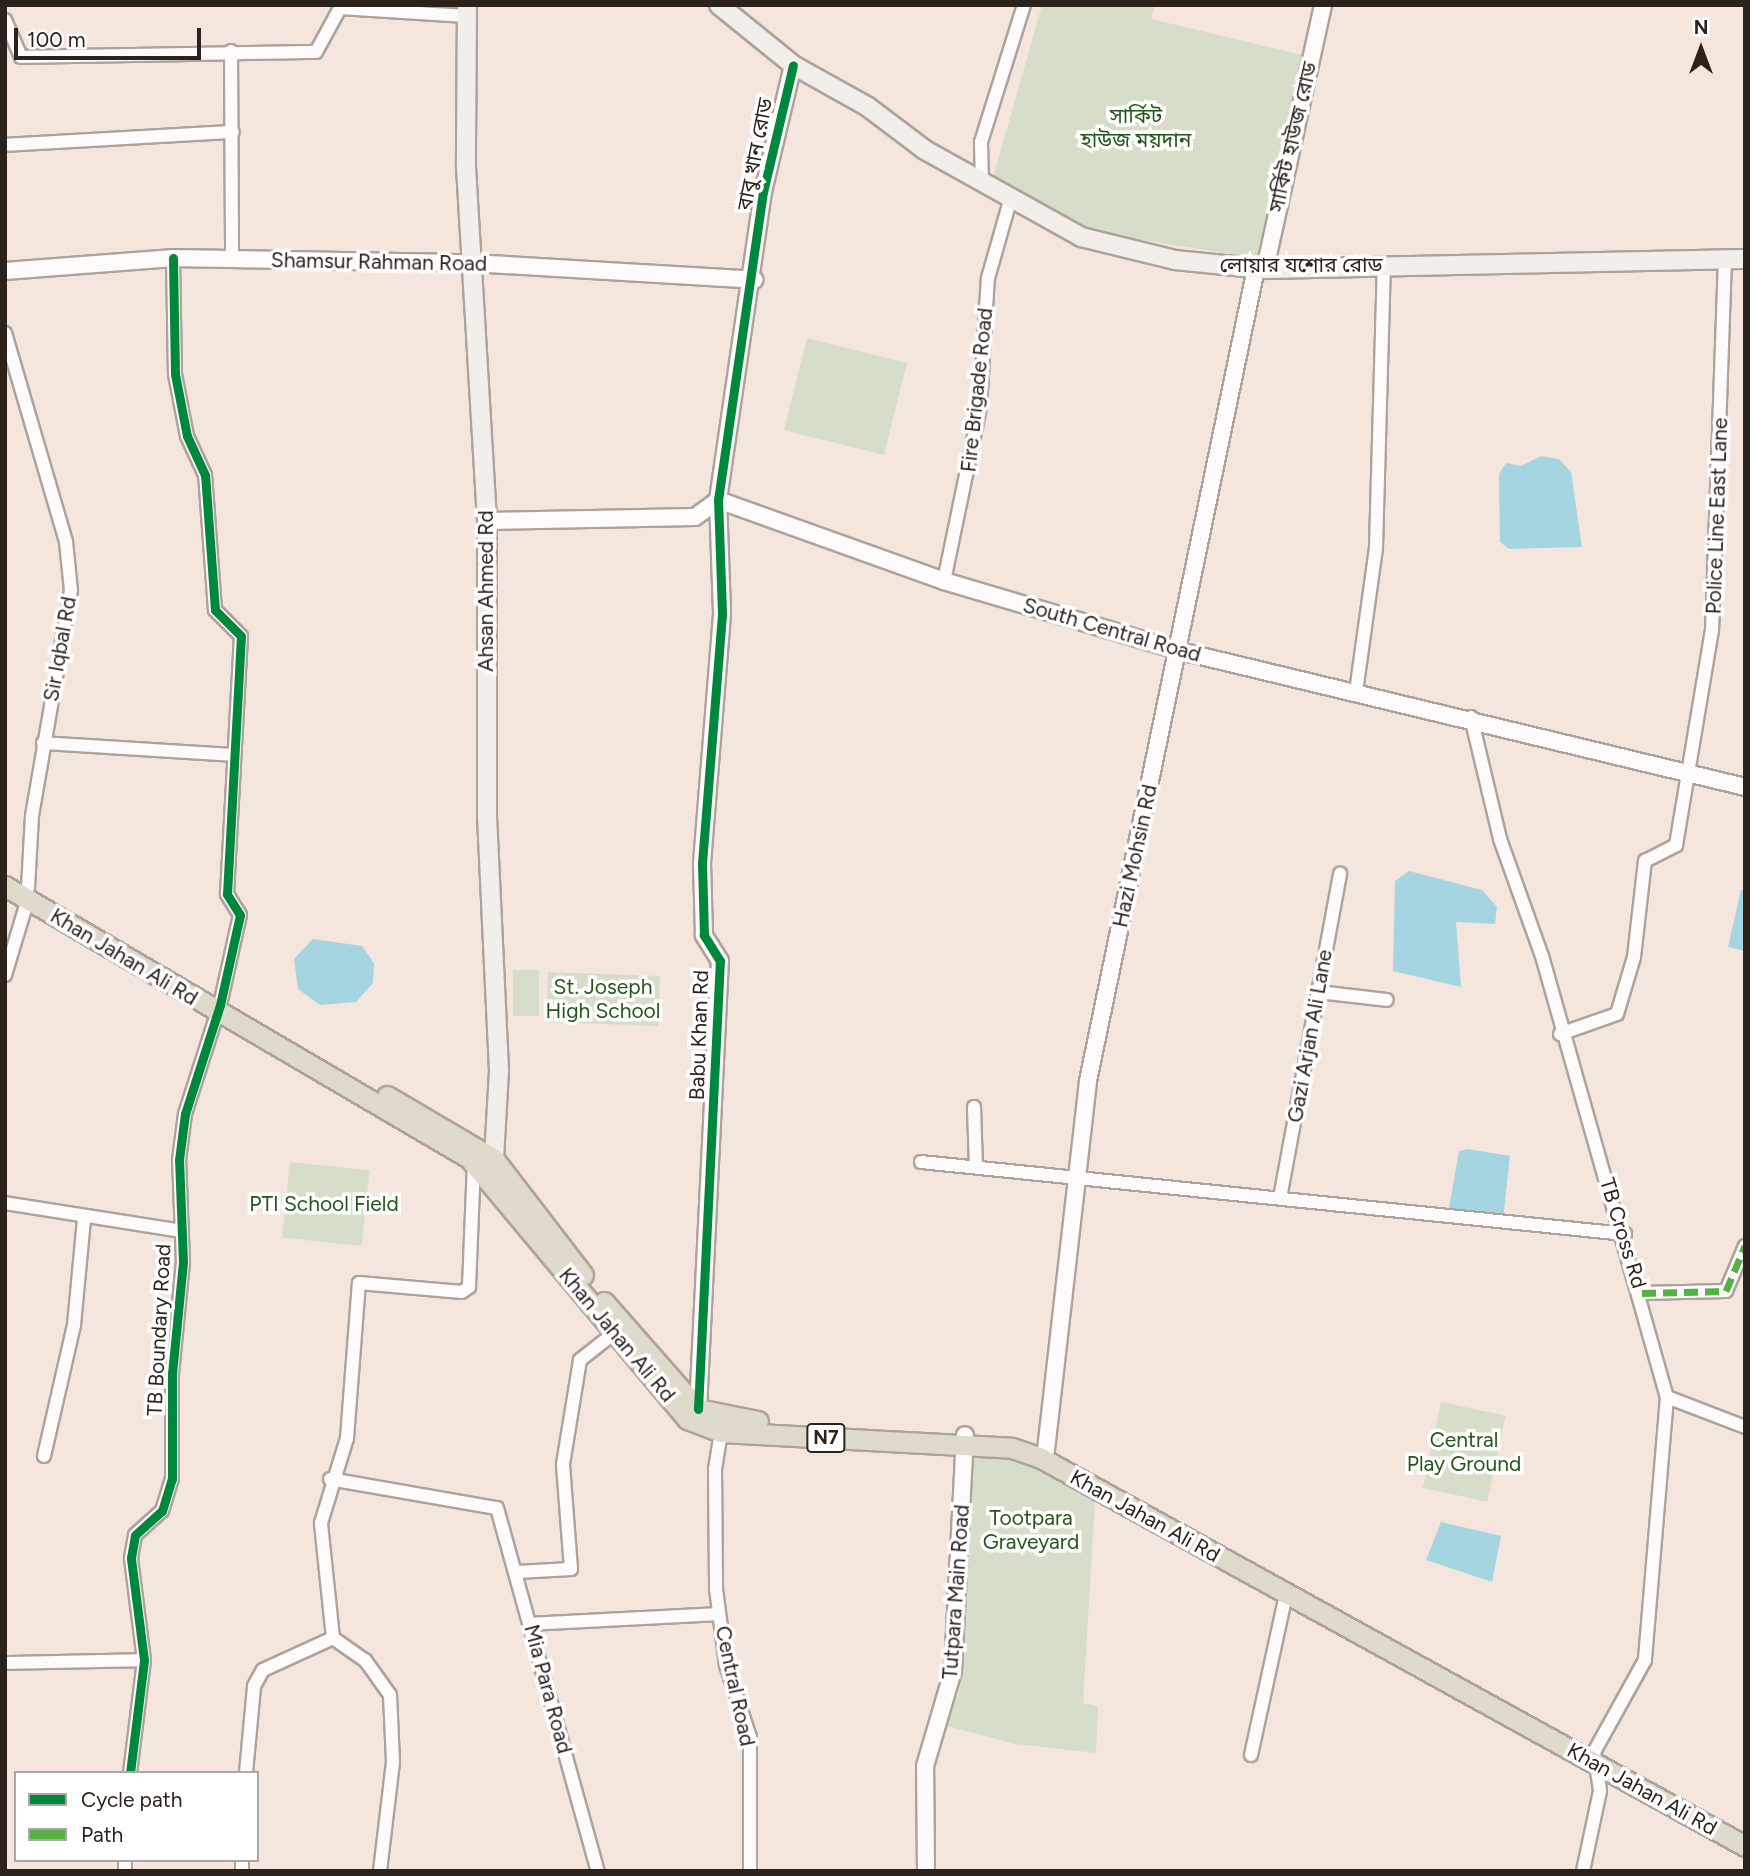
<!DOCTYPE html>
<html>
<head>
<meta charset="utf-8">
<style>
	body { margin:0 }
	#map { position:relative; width:1750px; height:1876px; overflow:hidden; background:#f4e6dc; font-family:Figtree,"Noto Sans Bengali",sans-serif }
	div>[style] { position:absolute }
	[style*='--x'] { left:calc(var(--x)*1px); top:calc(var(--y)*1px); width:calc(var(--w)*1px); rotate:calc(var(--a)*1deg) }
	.green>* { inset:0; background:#d6dec9; transform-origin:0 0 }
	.water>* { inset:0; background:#a6d5e2 }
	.roads { filter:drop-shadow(2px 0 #aea39c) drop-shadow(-2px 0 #aea39c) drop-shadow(0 2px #aea39c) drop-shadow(0 -2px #aea39c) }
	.minor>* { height:12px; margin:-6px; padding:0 6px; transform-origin:6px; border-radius:6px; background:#fdfbfa }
	.tertiary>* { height:16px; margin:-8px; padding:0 8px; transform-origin:8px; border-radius:8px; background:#fdfbfa }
	.secondary>* { height:18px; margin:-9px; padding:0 9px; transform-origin:9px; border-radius:9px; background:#f2eee9 }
	.trunk>* { height:19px; margin:-9.5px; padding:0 9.5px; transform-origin:9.5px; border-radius:9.5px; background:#e0dacc }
	.quiet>* { height:7px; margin-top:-3.5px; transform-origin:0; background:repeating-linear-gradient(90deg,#56b145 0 14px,transparent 0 21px) }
	.cycleway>* { height:9px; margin:-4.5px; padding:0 4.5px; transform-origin:4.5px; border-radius:4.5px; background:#00873e }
	span { translate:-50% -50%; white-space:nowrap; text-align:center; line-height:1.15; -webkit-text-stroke:7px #fff; paint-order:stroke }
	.shield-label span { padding:2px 5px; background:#fff; border:2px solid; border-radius:5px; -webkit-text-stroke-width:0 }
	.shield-label { font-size:19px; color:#2b221b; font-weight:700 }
	.park-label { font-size:21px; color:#225618 }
	.street-label { font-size:21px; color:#2b221b }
	.frame { position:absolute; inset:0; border:7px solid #2b221b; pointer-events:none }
	.legend { position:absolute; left:14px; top:1771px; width:245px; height:91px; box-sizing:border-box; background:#fff; border:2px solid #aaa7a4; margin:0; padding:9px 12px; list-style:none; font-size:21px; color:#2b221b }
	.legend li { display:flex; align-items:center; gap:14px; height:35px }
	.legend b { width:35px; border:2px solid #aaa7a4 }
	.north { position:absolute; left:1666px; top:14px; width:70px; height:70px; -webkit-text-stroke:5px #fff; paint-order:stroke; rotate:0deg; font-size:19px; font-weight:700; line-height:28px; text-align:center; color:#2b221b }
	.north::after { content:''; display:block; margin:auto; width:24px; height:32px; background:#2b221b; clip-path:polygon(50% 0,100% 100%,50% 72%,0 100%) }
	.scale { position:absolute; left:14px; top:28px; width:187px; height:32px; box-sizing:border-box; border:4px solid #2b221b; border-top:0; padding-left:9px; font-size:21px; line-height:24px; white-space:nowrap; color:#2b221b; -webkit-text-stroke:5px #fff; paint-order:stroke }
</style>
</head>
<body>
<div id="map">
	<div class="green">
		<i style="clip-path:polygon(1042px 5px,1155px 5px,1151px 19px,1307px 56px,1257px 258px,1103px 234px,992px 181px)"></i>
		<i style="left:807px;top:338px;width:103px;height:95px;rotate:14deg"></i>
		<i style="left:513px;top:970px;width:26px;height:46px"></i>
		<i style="left:548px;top:972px;width:112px;height:50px;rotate:2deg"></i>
		<i style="left:290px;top:1162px;width:80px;height:76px;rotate:6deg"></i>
		<i style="left:1441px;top:1402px;width:66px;height:88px;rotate:12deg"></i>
		<i style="clip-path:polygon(974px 1448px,1096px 1485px,1083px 1703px,1098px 1706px,1096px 1753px,1015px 1744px,943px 1725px,959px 1693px)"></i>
	</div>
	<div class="water">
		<i style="clip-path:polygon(1541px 456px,1559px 459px,1571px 472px,1582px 547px,1509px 549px,1500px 542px,1499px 474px,1506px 463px,1521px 466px)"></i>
		<i style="clip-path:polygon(1409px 871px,1482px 890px,1497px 907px,1495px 924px,1456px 922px,1461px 987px,1393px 971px,1395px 881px)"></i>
		<i style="clip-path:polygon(1741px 890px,1745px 890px,1745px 951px,1728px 947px)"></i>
		<i style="clip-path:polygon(313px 939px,362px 946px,374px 963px,373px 983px,356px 1002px,320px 1005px,298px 989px,294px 959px)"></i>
		<i style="clip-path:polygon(1468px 1149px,1510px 1156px,1503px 1219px,1449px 1208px,1459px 1151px)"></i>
		<i style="clip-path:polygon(1441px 1522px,1501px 1536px,1492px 1582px,1426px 1560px)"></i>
	</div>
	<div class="roads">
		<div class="minor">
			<i style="--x:5;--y:20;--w:40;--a:66.6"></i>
			<i style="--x:21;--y:57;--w:295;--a:-1"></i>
			<i style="--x:316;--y:52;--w:50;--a:-61.4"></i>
			<i style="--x:340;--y:8;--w:126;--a:3.6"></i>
			<i style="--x:231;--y:51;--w:208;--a:89.7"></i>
			<i style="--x:5;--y:145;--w:228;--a:-3.3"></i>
			<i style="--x:982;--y:184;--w:42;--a:-91.4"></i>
			<i style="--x:981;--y:142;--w:144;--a:-72.6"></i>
			<i style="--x:5;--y:333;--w:218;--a:73.7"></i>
			<i style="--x:66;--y:542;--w:48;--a:84.1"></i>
			<i style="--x:71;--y:590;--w:229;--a:99.8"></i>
			<i style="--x:32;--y:816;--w:72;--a:93.2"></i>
			<i style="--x:944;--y:581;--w:178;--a:-78.3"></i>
			<i style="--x:980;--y:407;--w:129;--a:-86.5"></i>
			<i style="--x:988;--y:278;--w:80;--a:-74.1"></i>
			<i style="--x:1356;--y:692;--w:146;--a:-82.1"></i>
			<i style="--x:1376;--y:547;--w:281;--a:-88.4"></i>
			<i style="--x:1471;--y:717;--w:125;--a:76.6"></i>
			<i style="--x:1500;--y:839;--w:124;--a:70.3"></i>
			<i style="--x:1542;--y:956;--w:458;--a:74.2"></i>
			<i style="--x:1667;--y:1397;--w:264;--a:94.8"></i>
			<i style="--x:1645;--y:1660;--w:105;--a:119"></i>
			<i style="--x:1594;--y:1752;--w:39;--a:81"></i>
			<i style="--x:1600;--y:1791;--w:82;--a:102"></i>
			<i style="--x:43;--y:743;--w:191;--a:3.6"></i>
			<i style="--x:5;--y:975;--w:79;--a:-73.2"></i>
			<i style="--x:1318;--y:992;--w:69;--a:6.6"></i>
			<i style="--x:1560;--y:1034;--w:60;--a:-19.3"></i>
			<i style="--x:1617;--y:1014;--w:59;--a:-73.4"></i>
			<i style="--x:1634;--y:957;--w:97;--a:-83.5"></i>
			<i style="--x:1645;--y:861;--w:35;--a:-27"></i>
			<i style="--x:1676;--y:845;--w:217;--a:-80.5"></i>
			<i style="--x:1712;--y:631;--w:371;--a:-88"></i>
			<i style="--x:974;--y:1107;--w:59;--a:88.1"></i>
			<i style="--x:921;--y:1162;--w:708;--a:5.84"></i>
			<i style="--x:1280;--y:1198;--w:330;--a:-79.5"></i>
			<i style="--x:5;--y:1203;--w:178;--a:9"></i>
			<i style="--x:1642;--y:1293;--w:84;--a:-1.4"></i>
			<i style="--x:1726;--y:1291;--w:49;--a:-67.1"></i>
			<i style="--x:1667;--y:1397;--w:84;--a:21"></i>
			<i style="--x:722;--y:1426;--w:44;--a:99.2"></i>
			<i style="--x:715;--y:1469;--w:120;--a:89.5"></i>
			<i style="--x:716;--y:1589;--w:77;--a:82.5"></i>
			<i style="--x:726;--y:1665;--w:76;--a:71.6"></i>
			<i style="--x:750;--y:1737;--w:134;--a:90"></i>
			<i style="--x:44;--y:1456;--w:134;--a:-77.1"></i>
			<i style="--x:74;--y:1325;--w:106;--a:-84.6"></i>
			<i style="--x:330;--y:1479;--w:169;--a:9.9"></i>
			<i style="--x:497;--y:1508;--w:377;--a:74.5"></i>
			<i style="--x:517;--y:1572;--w:54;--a:-3.2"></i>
			<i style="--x:571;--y:1569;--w:105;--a:-94.4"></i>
			<i style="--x:563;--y:1464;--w:105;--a:-80.7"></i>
			<i style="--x:580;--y:1360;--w:42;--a:-38.2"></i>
			<i style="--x:529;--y:1624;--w:190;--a:-3"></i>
			<i style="--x:333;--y:1638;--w:39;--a:35"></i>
			<i style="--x:365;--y:1660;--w:43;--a:54.5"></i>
			<i style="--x:390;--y:1695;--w:67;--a:87.4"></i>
			<i style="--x:393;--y:1762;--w:110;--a:96.8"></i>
			<i style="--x:5;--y:1663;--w:139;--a:-1.2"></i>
			<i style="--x:1251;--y:1755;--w:165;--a:-77.7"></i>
			<i style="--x:130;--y:1773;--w:114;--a:-82.9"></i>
			<i style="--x:144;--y:1660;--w:103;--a:-97.3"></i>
			<i style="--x:131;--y:1558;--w:23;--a:-80"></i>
			<i style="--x:135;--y:1535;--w:36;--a:-42"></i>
			<i style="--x:162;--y:1511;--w:34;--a:-73"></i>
			<i style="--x:172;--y:1479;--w:105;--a:-90"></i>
			<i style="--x:172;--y:1374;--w:113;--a:-84.4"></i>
			<i style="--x:183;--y:1262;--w:102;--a:-92.2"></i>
			<i style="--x:179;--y:1160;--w:46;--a:-82.6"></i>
			<i style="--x:185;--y:1114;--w:114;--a:-72.2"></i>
			<i style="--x:220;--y:1005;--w:92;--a:-77.5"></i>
			<i style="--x:240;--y:915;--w:25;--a:-122"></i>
			<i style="--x:227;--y:894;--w:258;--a:-86.9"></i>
			<i style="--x:241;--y:636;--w:37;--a:-135"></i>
			<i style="--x:215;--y:610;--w:135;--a:-94.2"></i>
			<i style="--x:205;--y:475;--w:43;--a:-114.8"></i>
			<i style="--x:187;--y:436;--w:63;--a:-101"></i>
			<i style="--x:175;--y:374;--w:116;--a:-91"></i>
			<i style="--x:246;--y:1773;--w:87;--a:-84.7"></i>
			<i style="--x:254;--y:1686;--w:18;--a:-61"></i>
			<i style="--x:263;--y:1670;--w:77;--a:-24.6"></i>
			<i style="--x:333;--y:1638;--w:116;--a:-96"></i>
			<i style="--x:321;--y:1523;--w:89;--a:-73"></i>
			<i style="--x:347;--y:1438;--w:155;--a:-85.6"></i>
			<i style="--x:359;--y:1283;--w:103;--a:5"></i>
			<i style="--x:462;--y:1292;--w:9;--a:-36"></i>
			<i style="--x:469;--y:1287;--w:124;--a:-87.7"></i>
			<i style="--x:125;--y:1871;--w:11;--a:-90"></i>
			<i style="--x:242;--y:1871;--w:11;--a:-90"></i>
		</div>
		<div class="tertiary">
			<i style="--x:1265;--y:269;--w:270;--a:-77.6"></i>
			<i style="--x:5;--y:271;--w:169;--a:-4.4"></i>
			<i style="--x:173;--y:258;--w:299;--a:1"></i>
			<i style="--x:472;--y:263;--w:283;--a:3.4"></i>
			<i style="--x:718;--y:500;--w:240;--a:19.7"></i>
			<i style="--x:944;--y:581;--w:246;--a:16.5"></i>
			<i style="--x:1180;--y:651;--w:581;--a:13.53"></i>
			<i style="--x:487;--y:521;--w:208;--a:-1.1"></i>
			<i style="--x:695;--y:517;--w:29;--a:-36"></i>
			<i style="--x:698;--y:1409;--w:449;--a:-87.2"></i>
			<i style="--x:720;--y:961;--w:31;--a:-122"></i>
			<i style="--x:704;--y:935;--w:72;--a:-91.6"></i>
			<i style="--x:702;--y:863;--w:251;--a:-85.4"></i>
			<i style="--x:722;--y:613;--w:113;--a:-92"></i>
			<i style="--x:718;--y:500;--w:311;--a:-81.7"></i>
			<i style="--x:763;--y:192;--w:130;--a:-76.7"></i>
			<i style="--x:1046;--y:1450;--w:371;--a:-83.5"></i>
			<i style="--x:1088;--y:1081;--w:830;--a:-78.32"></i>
			<i style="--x:926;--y:1871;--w:105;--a:-90.5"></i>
			<i style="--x:925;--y:1766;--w:99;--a:-73.6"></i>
			<i style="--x:953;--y:1671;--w:236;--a:-87.1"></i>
		</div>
		<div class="secondary">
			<i style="--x:467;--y:5;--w:162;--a:90.4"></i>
			<i style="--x:466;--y:167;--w:355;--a:86.6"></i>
			<i style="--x:487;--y:521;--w:295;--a:90"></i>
			<i style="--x:487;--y:816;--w:255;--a:87.3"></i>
			<i style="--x:499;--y:1071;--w:88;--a:93.3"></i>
			<i style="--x:494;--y:1159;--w:11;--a:124"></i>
			<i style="--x:719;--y:5;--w:95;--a:39"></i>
			<i style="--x:793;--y:65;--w:86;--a:29.2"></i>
			<i style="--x:868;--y:107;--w:71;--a:37"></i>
			<i style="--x:925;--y:150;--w:179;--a:29.1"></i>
			<i style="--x:1081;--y:237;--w:97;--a:13.7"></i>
			<i style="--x:1175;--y:260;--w:90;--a:5.7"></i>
			<i style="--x:1265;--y:269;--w:480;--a:-1.2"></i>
		</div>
		<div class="trunk">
			<i style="--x:5;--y:886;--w:538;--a:30.38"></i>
			<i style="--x:469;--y:1158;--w:340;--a:50.1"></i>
			<i style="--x:687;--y:1419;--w:36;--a:21"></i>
			<i style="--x:721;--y:1432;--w:291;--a:3.1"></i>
			<i style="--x:1012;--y:1448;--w:31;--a:19"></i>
			<i style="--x:1041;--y:1458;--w:804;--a:28.86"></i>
			<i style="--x:387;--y:1096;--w:124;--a:30.5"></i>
			<i style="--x:494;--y:1159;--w:146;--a:52.5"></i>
			<i style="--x:604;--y:1302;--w:142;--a:48.7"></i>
			<i style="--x:698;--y:1409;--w:61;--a:11.3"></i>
		</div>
	</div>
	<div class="quiet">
		<i style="--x:1642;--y:1293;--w:84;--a:-1.4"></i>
		<i style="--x:1726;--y:1291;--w:49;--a:-67.1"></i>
	</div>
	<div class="cycleway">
		<i style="--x:698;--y:1409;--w:449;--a:-87.2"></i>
		<i style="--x:720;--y:961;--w:31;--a:-122"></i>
		<i style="--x:704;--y:935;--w:72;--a:-91.6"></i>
		<i style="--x:702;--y:863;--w:251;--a:-85.4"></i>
		<i style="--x:722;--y:613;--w:113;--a:-92"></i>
		<i style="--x:718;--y:500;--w:311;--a:-81.7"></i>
		<i style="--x:763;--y:192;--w:130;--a:-76.7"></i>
		<i style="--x:130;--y:1773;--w:114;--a:-82.9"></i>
		<i style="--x:144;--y:1660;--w:103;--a:-97.3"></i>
		<i style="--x:131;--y:1558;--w:23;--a:-80"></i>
		<i style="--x:135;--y:1535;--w:36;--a:-42"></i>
		<i style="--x:162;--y:1511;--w:34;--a:-73"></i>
		<i style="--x:172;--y:1479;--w:105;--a:-90"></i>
		<i style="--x:172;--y:1374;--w:113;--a:-84.4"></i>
		<i style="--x:183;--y:1262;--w:102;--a:-92.2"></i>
		<i style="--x:179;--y:1160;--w:46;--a:-82.6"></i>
		<i style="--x:185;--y:1114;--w:114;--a:-72.2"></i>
		<i style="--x:220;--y:1005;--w:92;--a:-77.5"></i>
		<i style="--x:240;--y:915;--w:25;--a:-122"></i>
		<i style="--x:227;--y:894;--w:258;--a:-86.9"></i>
		<i style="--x:241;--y:636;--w:37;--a:-135"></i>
		<i style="--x:215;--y:610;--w:135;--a:-94.2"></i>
		<i style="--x:205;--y:475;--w:43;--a:-114.8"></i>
		<i style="--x:187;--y:436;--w:63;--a:-101"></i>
		<i style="--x:175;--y:374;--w:116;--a:-91"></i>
	</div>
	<div class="shield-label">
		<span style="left:826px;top:1438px">N7</span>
	</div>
	<div class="park-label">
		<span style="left:1136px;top:128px">সার্কিট<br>হাউজ ময়দান</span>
		<span style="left:603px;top:999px">St. Joseph<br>High School</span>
		<span style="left:324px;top:1204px">PTI School Field</span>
		<span style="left:1464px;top:1452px">Central<br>Play Ground</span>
		<span style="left:1031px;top:1530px">Tootpara<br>Graveyard</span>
	</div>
	<div class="street-label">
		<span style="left:1293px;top:137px;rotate:-77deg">সার্কিট হাউজ রোড</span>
		<span style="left:755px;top:154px;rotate:-79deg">বাবু খান রোড</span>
		<span style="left:379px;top:262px;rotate:1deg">Shamsur Rahman Road</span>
		<span style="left:1301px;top:265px">লোয়ার যশোর রোড</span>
		<span style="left:977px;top:390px;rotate:-84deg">Fire Brigade Road</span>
		<span style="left:1717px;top:516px;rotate:-88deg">Police Line East Lane</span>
		<span style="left:486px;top:591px;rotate:-90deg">Ahsan Ahmed Rd</span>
		<span style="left:1112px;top:630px;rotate:16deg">South Central Road</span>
		<span style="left:60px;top:649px;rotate:-80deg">Sir Iqbal Rd</span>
		<span style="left:1135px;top:856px;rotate:-78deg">Hazi Mohsin Rd</span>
		<span style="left:124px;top:957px;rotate:31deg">Khan Jahan Ali Rd</span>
		<span style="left:699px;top:1035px;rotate:-88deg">Babu Khan Rd</span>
		<span style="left:1310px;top:1036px;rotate:-80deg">Gazi Arjan Ali Lane</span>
		<span style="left:1623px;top:1233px;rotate:73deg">TB Cross Rd</span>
		<span style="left:159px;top:1330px;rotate:-87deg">TB Boundary Road</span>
		<span style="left:617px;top:1335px;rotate:50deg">Khan Jahan Ali Rd</span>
		<span style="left:1145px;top:1516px;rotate:29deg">Khan Jahan Ali Rd</span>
		<span style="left:956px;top:1592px;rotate:-86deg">Tutpara Main Road</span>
		<span style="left:735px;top:1686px;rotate:78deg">Central Road</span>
		<span style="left:548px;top:1689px;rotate:75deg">Mia Para Road</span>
		<span style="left:1642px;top:1789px;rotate:29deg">Khan Jahan Ali Rd</span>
	</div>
	<div class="frame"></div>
	<ul class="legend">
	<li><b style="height:9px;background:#00873e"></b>Cycle path</li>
	<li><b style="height:9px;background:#56b145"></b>Path</li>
	</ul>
	<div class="north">N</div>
	<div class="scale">100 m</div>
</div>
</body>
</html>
